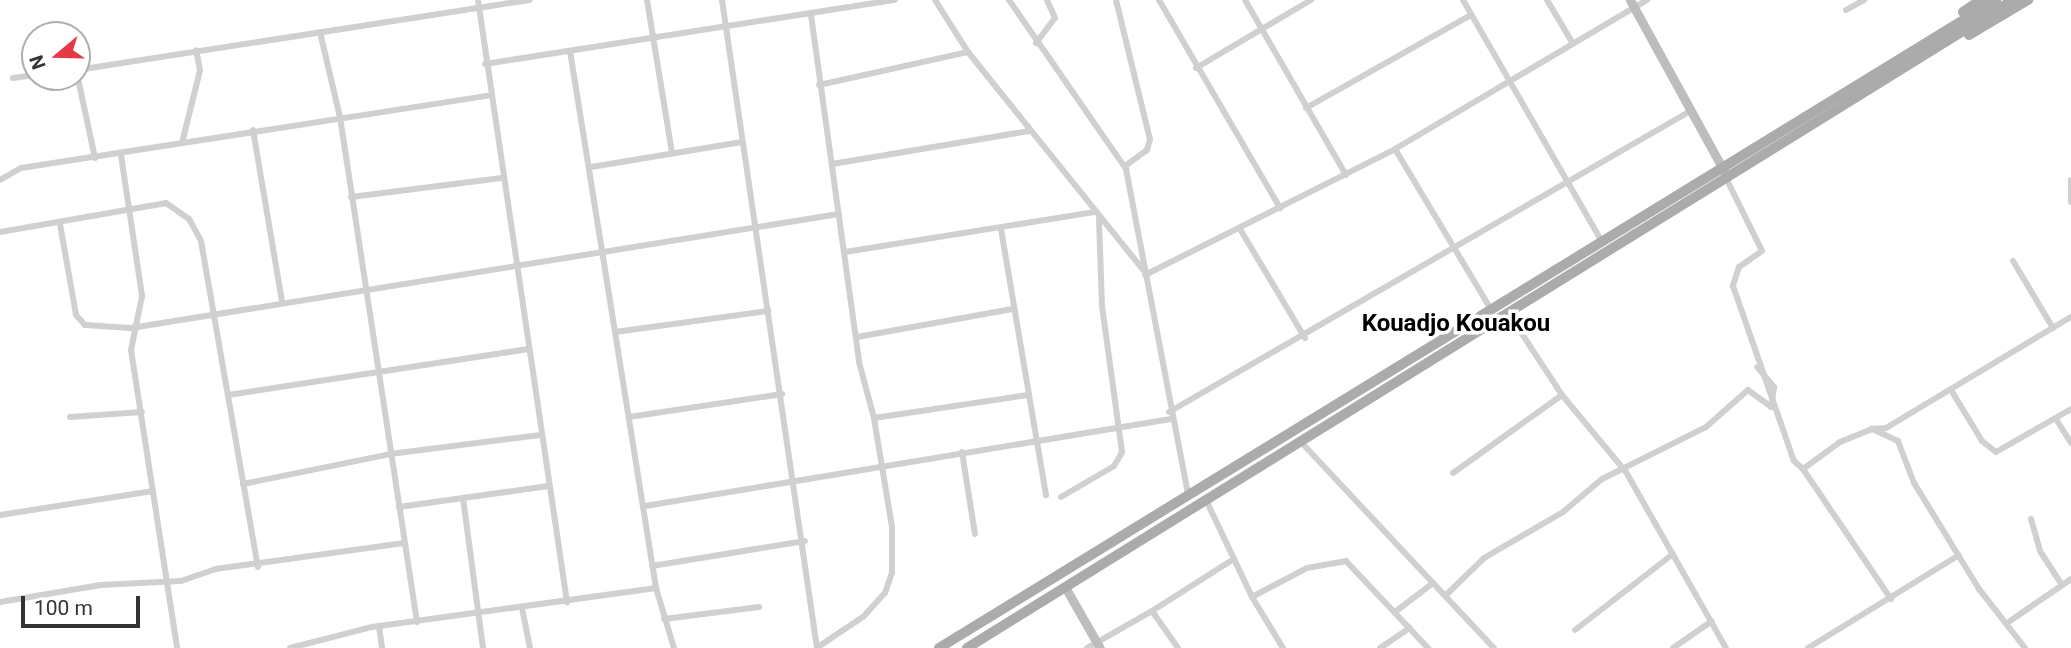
<!DOCTYPE html>
<html>
<head>
<meta charset="utf-8">
<style>
	body { margin:0 }
	#map { position:relative; width:2071px; height:648px; overflow:hidden; background:#fff; font-family:Roboto,sans-serif }
	div>[style] { position:absolute }
	[style*='--x'] { left:calc(var(--x)*1px); top:calc(var(--y)*1px); width:calc(var(--w)*1px); rotate:calc(var(--a)*1deg) }
	.street>* { height:6px; margin:-3px; padding:0 3px; transform-origin:3px; border-radius:3px; background:#d0d0d0 }
	.secondary>* { height:9px; margin:-4.5px; padding:0 4.5px; transform-origin:4.5px; border-radius:4.5px; background:#bdbdbd }
	.primary>* { height:10px; margin:-5px; padding:0 5px; transform-origin:5px; border-radius:5px; background:#ababab }
	span { translate:-50% -50%; white-space:nowrap; text-align:center; line-height:1.15; -webkit-text-stroke:7px #fff; paint-order:stroke }
	.neighbourhood-label { font-size:24px; color:#000; font-weight:700 }
	.north { position:absolute; left:21px; top:21px; width:70px; height:70px; box-sizing:border-box; background:#fff; border:2px solid #adadad; border-radius:50%; rotate:251deg; font-size:19px; font-weight:700; line-height:28px; text-align:center; color:#333 }
	.north::after { content:''; display:block; margin:auto; width:24px; height:32px; background:#e63946; clip-path:polygon(50% 0,100% 100%,50% 72%,0 100%) }
	.scale { position:absolute; left:21px; top:596px; width:119px; height:32px; box-sizing:border-box; border:4px solid #333; border-top:0; padding-left:9px; font-size:21px; line-height:24px; white-space:nowrap; color:#333; -webkit-text-stroke:5px #fff; paint-order:stroke }
</style>
</head>
<body>
<div id="map">
	<div class="street">
		<i style="--x:478;--y:0;--w:609;--a:81.59"></i>
		<i style="--x:647;--y:0;--w:155;--a:80.7"></i>
		<i style="--x:722;--y:0;--w:655;--a:81.66"></i>
		<i style="--x:935;--y:0;--w:62;--a:57.6"></i>
		<i style="--x:968;--y:52;--w:280;--a:51.2"></i>
		<i style="--x:1009;--y:0;--w:206;--a:55.3"></i>
		<i style="--x:1126;--y:169;--w:330;--a:79.2"></i>
		<i style="--x:1116;--y:0;--w:143;--a:76.3"></i>
		<i style="--x:1150;--y:139;--w:11;--a:105"></i>
		<i style="--x:1147;--y:150;--w:27;--a:144"></i>
		<i style="--x:1159;--y:0;--w:241;--a:59.8"></i>
		<i style="--x:1245;--y:0;--w:202;--a:60"></i>
		<i style="--x:1463;--y:0;--w:277;--a:60.1"></i>
		<i style="--x:1547;--y:0;--w:49;--a:59.2"></i>
		<i style="--x:1846;--y:10;--w:21;--a:-29"></i>
		<i style="--x:811;--y:15;--w:350;--a:82.1"></i>
		<i style="--x:859;--y:362;--w:58;--a:75"></i>
		<i style="--x:874;--y:418;--w:155;--a:-8.5"></i>
		<i style="--x:320;--y:32;--w:87;--a:76.8"></i>
		<i style="--x:340;--y:117;--w:511;--a:81.33"></i>
		<i style="--x:1036;--y:43;--w:31;--a:-53"></i>
		<i style="--x:1055;--y:18;--w:20;--a:-114"></i>
		<i style="--x:570;--y:51;--w:544;--a:80.9"></i>
		<i style="--x:656;--y:588;--w:63;--a:73.3"></i>
		<i style="--x:485;--y:64;--w:415;--a:-8.9"></i>
		<i style="--x:1196;--y:68;--w:134;--a:-30.6"></i>
		<i style="--x:77;--y:70;--w:458;--a:-8.8"></i>
		<i style="--x:77;--y:74;--w:86;--a:77.9"></i>
		<i style="--x:13;--y:78;--w:22;--a:-8"></i>
		<i style="--x:819;--y:85;--w:153;--a:-12.5"></i>
		<i style="--x:1306;--y:108;--w:189;--a:-29.4"></i>
		<i style="--x:253;--y:130;--w:173;--a:80.4"></i>
		<i style="--x:182;--y:143;--w:75;--a:-76.1"></i>
		<i style="--x:200;--y:70;--w:20;--a:-101"></i>
		<i style="--x:1395;--y:149;--w:185;--a:59.1"></i>
		<i style="--x:121;--y:155;--w:143;--a:81.5"></i>
		<i style="--x:142;--y:296;--w:55;--a:101.5"></i>
		<i style="--x:131;--y:350;--w:302;--a:81.2"></i>
		<i style="--x:832;--y:164;--w:201;--a:-9.5"></i>
		<i style="--x:591;--y:167;--w:153;--a:-9.4"></i>
		<i style="--x:1726;--y:178;--w:81;--a:63.7"></i>
		<i style="--x:1762;--y:251;--w:28;--a:145"></i>
		<i style="--x:1739;--y:267;--w:20;--a:108"></i>
		<i style="--x:1733;--y:286;--w:185;--a:70.8"></i>
		<i style="--x:1794;--y:461;--w:12;--a:42"></i>
		<i style="--x:1803;--y:469;--w:46;--a:-36.1"></i>
		<i style="--x:1840;--y:442;--w:35;--a:-22"></i>
		<i style="--x:0;--y:180;--w:24;--a:-30"></i>
		<i style="--x:21;--y:168;--w:473;--a:-8.8"></i>
		<i style="--x:2071;--y:180;--w:22;--a:90"></i>
		<i style="--x:351;--y:197;--w:152;--a:-7.2"></i>
		<i style="--x:60;--y:224;--w:92;--a:80"></i>
		<i style="--x:76;--y:315;--w:13;--a:48"></i>
		<i style="--x:85;--y:325;--w:46;--a:3.7"></i>
		<i style="--x:131;--y:328;--w:717;--a:-9.15"></i>
		<i style="--x:1001;--y:229;--w:270;--a:80.4"></i>
		<i style="--x:1240;--y:229;--w:127;--a:59.2"></i>
		<i style="--x:0;--y:232;--w:169;--a:-9.9"></i>
		<i style="--x:166;--y:203;--w:28;--a:35"></i>
		<i style="--x:189;--y:219;--w:25;--a:61"></i>
		<i style="--x:201;--y:241;--w:331;--a:80.1"></i>
		<i style="--x:845;--y:252;--w:252;--a:-9.1"></i>
		<i style="--x:2013;--y:261;--w:78;--a:59.2"></i>
		<i style="--x:1145;--y:275;--w:280;--a:-26.7"></i>
		<i style="--x:1395;--y:149;--w:293;--a:-30.6"></i>
		<i style="--x:1509;--y:314;--w:97;--a:56.8"></i>
		<i style="--x:1562;--y:395;--w:100;--a:50.3"></i>
		<i style="--x:1626;--y:472;--w:202;--a:60.4"></i>
		<i style="--x:615;--y:332;--w:155;--a:-7.8"></i>
		<i style="--x:857;--y:337;--w:158;--a:-10.2"></i>
		<i style="--x:1951;--y:390;--w:60;--a:58.7"></i>
		<i style="--x:1982;--y:441;--w:18;--a:38"></i>
		<i style="--x:1996;--y:452;--w:86;--a:-29.8"></i>
		<i style="--x:228;--y:395;--w:304;--a:-8.7"></i>
		<i style="--x:1169;--y:412;--w:604;--a:-30"></i>
		<i style="--x:70;--y:417;--w:72;--a:-4"></i>
		<i style="--x:629;--y:417;--w:155;--a:-8.5"></i>
		<i style="--x:2056;--y:419;--w:28;--a:58"></i>
		<i style="--x:1301;--y:442;--w:282;--a:46.9"></i>
		<i style="--x:962;--y:452;--w:83;--a:81"></i>
		<i style="--x:1803;--y:469;--w:157;--a:55.9"></i>
		<i style="--x:1453;--y:473;--w:134;--a:-35.6"></i>
		<i style="--x:243;--y:484;--w:150;--a:-11.5"></i>
		<i style="--x:390;--y:454;--w:152;--a:-7.2"></i>
		<i style="--x:1061;--y:497;--w:61;--a:-30.3"></i>
		<i style="--x:1114;--y:466;--w:16;--a:-60"></i>
		<i style="--x:1122;--y:452;--w:147;--a:-97.8"></i>
		<i style="--x:1102;--y:306;--w:87;--a:-92"></i>
		<i style="--x:463;--y:498;--w:151;--a:82.4"></i>
		<i style="--x:1206;--y:500;--w:107;--a:64.6"></i>
		<i style="--x:1252;--y:597;--w:62;--a:-27.8"></i>
		<i style="--x:1307;--y:568;--w:40;--a:-10"></i>
		<i style="--x:1346;--y:561;--w:120;--a:46.7"></i>
		<i style="--x:645;--y:506;--w:533;--a:-9.39"></i>
		<i style="--x:399;--y:507;--w:151;--a:-8"></i>
		<i style="--x:0;--y:515;--w:155;--a:-8.9"></i>
		<i style="--x:2031;--y:519;--w:33;--a:74"></i>
		<i style="--x:2040;--y:551;--w:40;--a:57.1"></i>
		<i style="--x:652;--y:566;--w:155;--a:-9.3"></i>
		<i style="--x:1446;--y:595;--w:53;--a:-44.2"></i>
		<i style="--x:1484;--y:558;--w:91;--a:-30.2"></i>
		<i style="--x:1563;--y:512;--w:51;--a:-40.2"></i>
		<i style="--x:1602;--y:479;--w:116;--a:-26.6"></i>
		<i style="--x:1706;--y:427;--w:56;--a:-41.4"></i>
		<i style="--x:1748;--y:390;--w:29;--a:36"></i>
		<i style="--x:1771;--y:407;--w:20;--a:-81"></i>
		<i style="--x:1774;--y:387;--w:26;--a:-130"></i>
		<i style="--x:1252;--y:597;--w:60;--a:58.7"></i>
		<i style="--x:0;--y:602;--w:102;--a:-9.6"></i>
		<i style="--x:101;--y:585;--w:80;--a:-2.9"></i>
		<i style="--x:181;--y:581;--w:36;--a:-19"></i>
		<i style="--x:215;--y:569;--w:191;--a:-7.8"></i>
		<i style="--x:522;--y:608;--w:41;--a:78.7"></i>
		<i style="--x:1152;--y:611;--w:95;--a:-32.5"></i>
		<i style="--x:1395;--y:612;--w:48;--a:-37.3"></i>
		<i style="--x:664;--y:619;--w:96;--a:-7.2"></i>
		<i style="--x:2010;--y:621;--w:74;--a:-34.5"></i>
		<i style="--x:379;--y:626;--w:22;--a:82"></i>
		<i style="--x:1575;--y:630;--w:124;--a:-37.8"></i>
		<i style="--x:821;--y:645;--w:52;--a:-34"></i>
		<i style="--x:864;--y:616;--w:31;--a:-48"></i>
		<i style="--x:885;--y:593;--w:21;--a:-71"></i>
		<i style="--x:892;--y:573;--w:46;--a:-90"></i>
		<i style="--x:892;--y:527;--w:110;--a:-99.4"></i>
		<i style="--x:290;--y:648;--w:85;--a:-14.4"></i>
		<i style="--x:372;--y:627;--w:287;--a:-7.8"></i>
		<i style="--x:1087;--y:648;--w:75;--a:-29.6"></i>
		<i style="--x:1152;--y:611;--w:45;--a:54.9"></i>
		<i style="--x:1380;--y:648;--w:36;--a:-34"></i>
		<i style="--x:1673;--y:648;--w:47;--a:-34.7"></i>
		<i style="--x:1808;--y:648;--w:177;--a:-31.6"></i>
		<i style="--x:2025;--y:648;--w:75;--a:-127.9"></i>
		<i style="--x:1979;--y:589;--w:124;--a:-121.5"></i>
		<i style="--x:1914;--y:483;--w:45;--a:-110.9"></i>
		<i style="--x:1898;--y:441;--w:29;--a:-155"></i>
		<i style="--x:1872;--y:429;--w:14;--a:-4"></i>
		<i style="--x:1886;--y:428;--w:216;--a:-31"></i>
	</div>
	<div class="secondary">
		<i style="--x:1630;--y:0;--w:197;--a:61.2"></i>
		<i style="--x:1065;--y:587;--w:70;--a:60.2"></i>
	</div>
	<div class="primary">
		<i style="--x:1963;--y:12;--w:22;--a:-34"></i>
		<i style="--x:1969;--y:35;--w:69;--a:-30.7"></i>
		<i style="--x:939;--y:648;--w:1240;--a:-31.51"></i>
		<i style="--x:967;--y:648;--w:1230;--a:-31.78"></i>
	</div>
	<div class="neighbourhood-label">
		<span style="left:1456px;top:324px">Kouadjo Kouakou</span>
	</div>
	<div class="north">N</div>
	<div class="scale">100 m</div>
</div>
</body>
</html>
